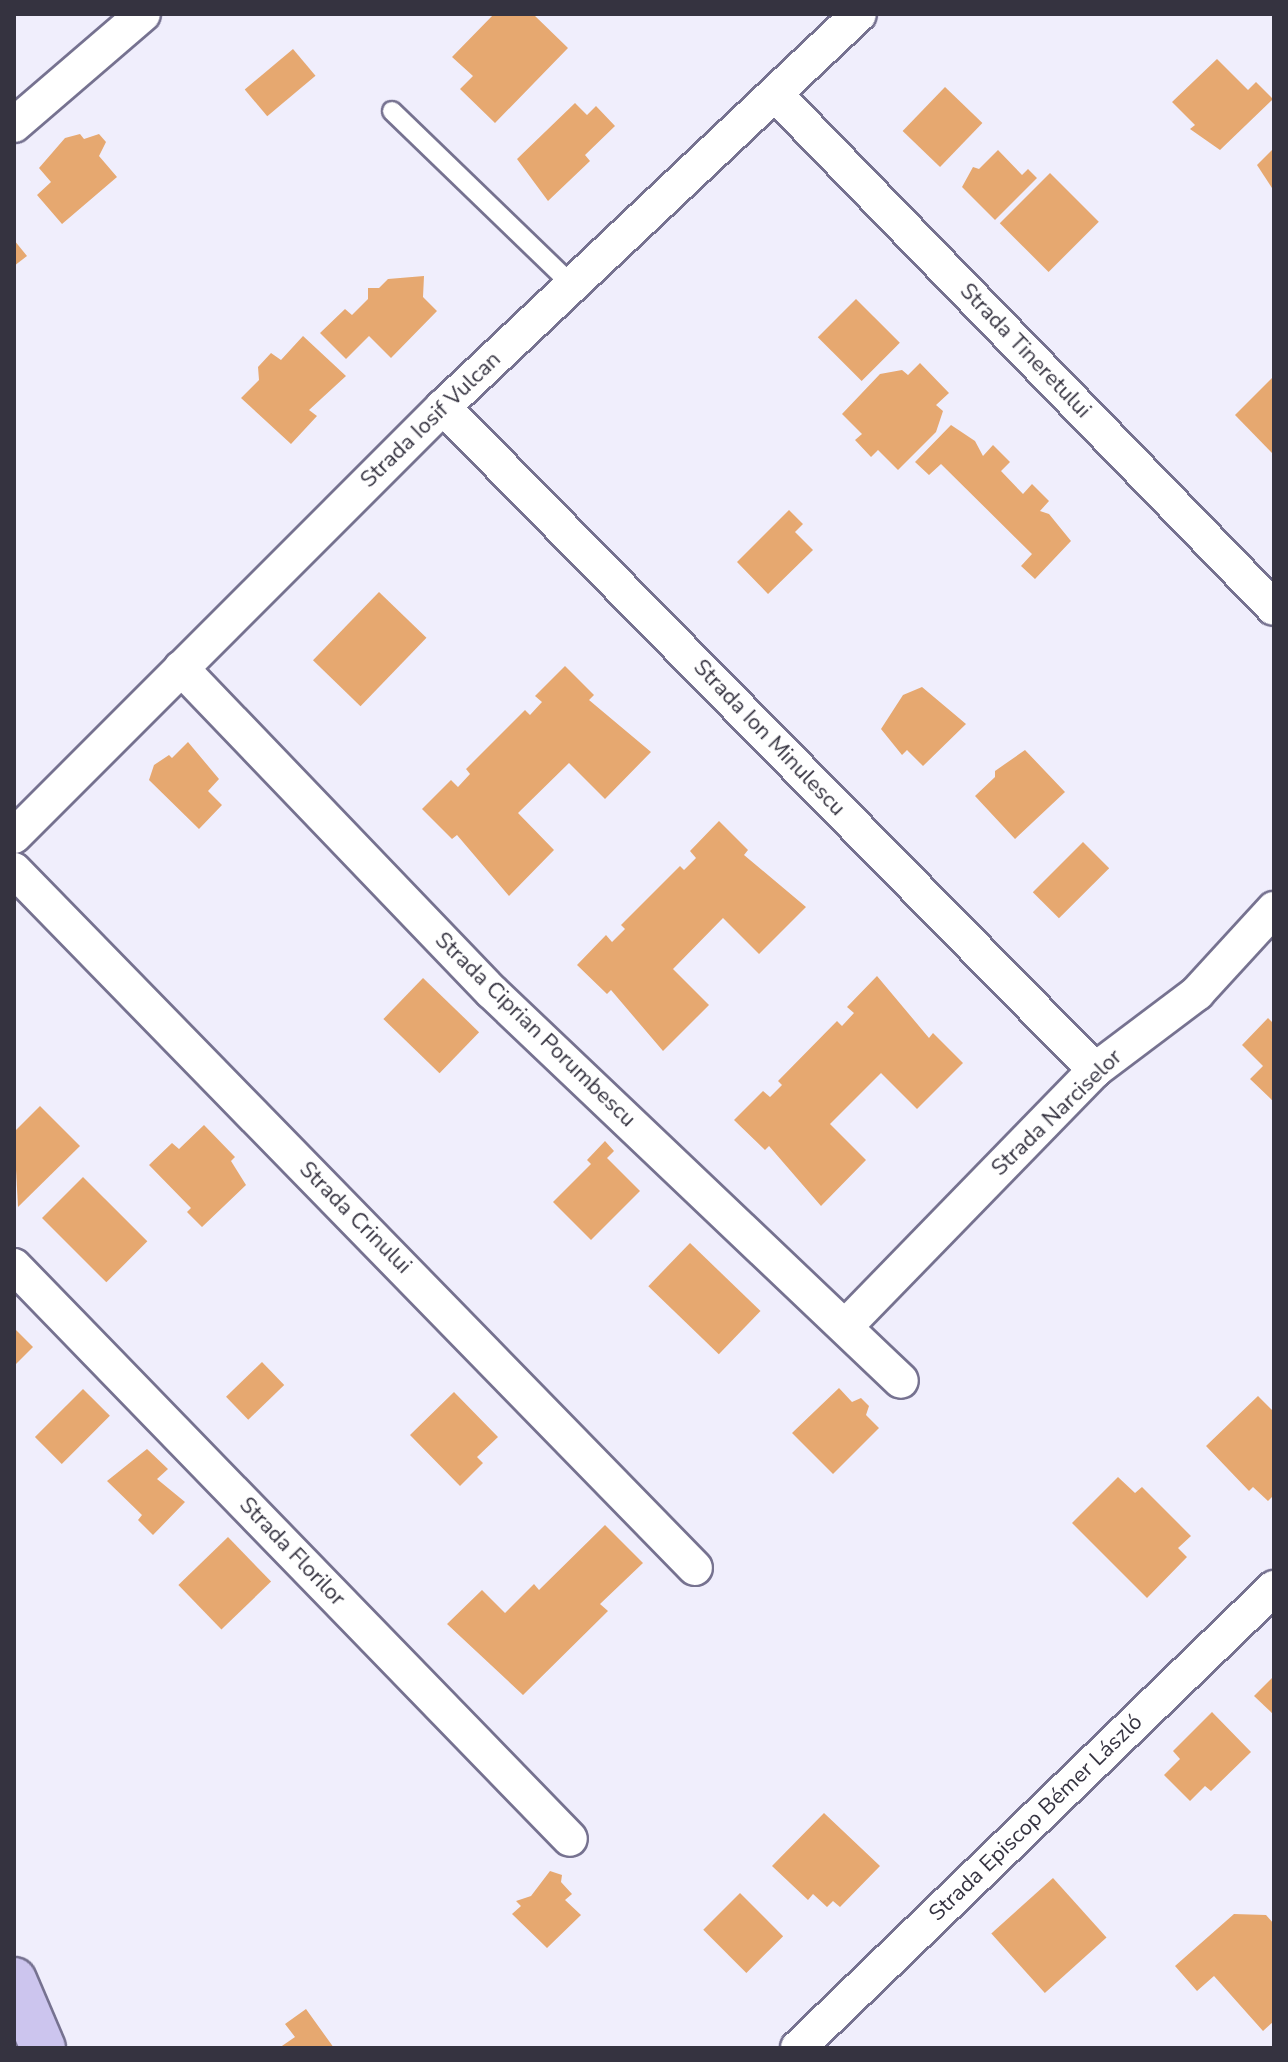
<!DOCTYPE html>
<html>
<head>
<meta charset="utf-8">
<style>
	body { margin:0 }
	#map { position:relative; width:1288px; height:2062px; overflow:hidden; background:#f0eefc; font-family:"Nunito Sans",sans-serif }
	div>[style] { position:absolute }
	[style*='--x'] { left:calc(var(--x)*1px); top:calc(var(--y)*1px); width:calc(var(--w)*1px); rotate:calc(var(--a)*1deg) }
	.building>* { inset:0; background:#e6a870; transform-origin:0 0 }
	.roads { filter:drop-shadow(2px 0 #767290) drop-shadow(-2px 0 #767290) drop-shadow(0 2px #767290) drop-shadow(0 -2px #767290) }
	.service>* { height:18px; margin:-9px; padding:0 9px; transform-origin:9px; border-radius:9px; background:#fff }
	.minor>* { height:34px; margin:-17px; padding:0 17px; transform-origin:17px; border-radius:17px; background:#fff }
	.primary>* { height:44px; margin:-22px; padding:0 22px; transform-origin:22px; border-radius:22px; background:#ccc5ee }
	span { translate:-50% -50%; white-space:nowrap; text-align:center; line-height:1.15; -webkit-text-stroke:6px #fff; paint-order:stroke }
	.street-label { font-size:22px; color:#353340 }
	.frame { position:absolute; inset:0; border:16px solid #353340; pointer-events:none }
</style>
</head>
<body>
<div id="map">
	<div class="building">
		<i style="clip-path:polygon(494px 14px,533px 14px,568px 48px,495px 123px,460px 89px,473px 76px,452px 57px)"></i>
		<i style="left:293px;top:49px;width:35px;height:63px;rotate:50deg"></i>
		<i style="clip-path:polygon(1217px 59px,1248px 90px,1256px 82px,1273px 99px,1220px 150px,1190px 129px,1195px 125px,1172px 102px)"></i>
		<i style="left:945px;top:87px;width:52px;height:61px;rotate:44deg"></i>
		<i style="clip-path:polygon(575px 103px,587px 115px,596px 106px,615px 126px,585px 155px,590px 161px,548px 201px,517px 159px)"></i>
		<i style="clip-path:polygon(80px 134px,84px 139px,99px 134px,106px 142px,99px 156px,117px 177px,62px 224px,37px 195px,51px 182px,39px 168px,65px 138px)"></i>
		<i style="clip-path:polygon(1274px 148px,1274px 191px,1257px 165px)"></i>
		<i style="clip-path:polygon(998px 150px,1022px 175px,1028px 169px,1037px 178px,995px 220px,962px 187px,973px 167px,979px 169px)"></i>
		<i style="left:1050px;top:173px;width:69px;height:71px;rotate:45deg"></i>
		<i style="clip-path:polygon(14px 240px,27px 256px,14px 266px)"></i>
		<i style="clip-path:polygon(424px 276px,423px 297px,437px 311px,391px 358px,369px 336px,346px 359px,320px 333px,345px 309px,352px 315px,368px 299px,368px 288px,379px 288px,388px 279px)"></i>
		<i style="left:856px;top:299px;width:62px;height:54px;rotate:45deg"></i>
		<i style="clip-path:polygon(303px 336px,346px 376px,309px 410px,317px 416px,291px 444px,241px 398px,259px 380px,258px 367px,271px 353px,281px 360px)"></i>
		<i style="clip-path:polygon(920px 363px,949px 393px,936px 405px,943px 411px,936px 432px,898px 470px,878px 450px,871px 457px,855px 440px,862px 434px,842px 414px,880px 374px,902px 370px,908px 375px)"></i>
		<i style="clip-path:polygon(1274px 376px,1274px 455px,1235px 415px)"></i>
		<i style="clip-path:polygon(951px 425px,975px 441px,983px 456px,993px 445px,1010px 462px,1001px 471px,1023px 494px,1032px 484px,1049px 501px,1040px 511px,1049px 514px,1071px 541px,1035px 579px,1021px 566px,1032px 554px,941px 464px,929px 475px,915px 462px)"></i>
		<i style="clip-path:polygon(789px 510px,803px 524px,795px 532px,813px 550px,768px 594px,737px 562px)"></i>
		<i style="left:379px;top:592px;width:66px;height:95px;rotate:44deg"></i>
		<i style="clip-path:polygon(565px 666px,594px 695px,589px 700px,651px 752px,605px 799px,569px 763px,518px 813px,554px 850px,509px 896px,457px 835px,452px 839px,422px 809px,451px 780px,458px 787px,470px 774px,466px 769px,525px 710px,530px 715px,542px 702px,535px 696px)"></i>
		<i style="clip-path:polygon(922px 687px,966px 724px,923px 766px,907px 750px,902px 755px,881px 729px,903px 695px)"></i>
		<i style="clip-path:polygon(188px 742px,219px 779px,208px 791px,222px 805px,199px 829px,149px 780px,154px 765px,169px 755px,172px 758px)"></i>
		<i style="clip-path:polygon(1025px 750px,1065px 792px,1015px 839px,975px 796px,995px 777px,995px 771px)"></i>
		<i style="clip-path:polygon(719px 821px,748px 850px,744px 855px,806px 907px,759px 954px,723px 918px,673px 969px,709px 1005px,663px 1051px,611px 990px,607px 994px,577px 965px,606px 935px,612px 942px,625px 929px,621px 925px,680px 866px,684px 870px,696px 858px,690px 851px)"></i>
		<i style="left:1083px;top:842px;width:37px;height:71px;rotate:45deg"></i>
		<i style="clip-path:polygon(877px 976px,929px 1038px,933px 1033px,963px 1063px,917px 1109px,881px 1073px,830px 1124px,866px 1160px,821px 1206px,769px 1146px,765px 1150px,734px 1120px,763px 1091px,770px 1097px,782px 1085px,778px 1081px,837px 1021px,842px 1026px,854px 1013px,847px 1007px)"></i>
		<i style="left:423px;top:978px;width:78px;height:57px;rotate:44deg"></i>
		<i style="clip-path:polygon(1268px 1018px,1274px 1024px,1274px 1102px,1250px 1079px,1263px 1066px,1242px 1045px)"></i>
		<i style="clip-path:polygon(40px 1106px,80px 1146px,18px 1207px,14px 1132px)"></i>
		<i style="clip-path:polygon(204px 1125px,235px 1157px,231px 1161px,246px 1185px,202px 1227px,187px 1212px,191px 1208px,149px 1165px,172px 1143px,179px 1149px)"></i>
		<i style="clip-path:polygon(605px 1141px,614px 1151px,607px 1158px,640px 1191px,591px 1240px,553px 1202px,591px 1164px,587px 1160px)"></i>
		<i style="left:83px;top:1177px;width:91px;height:58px;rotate:45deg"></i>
		<i style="left:690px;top:1243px;width:98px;height:60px;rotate:44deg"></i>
		<i style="clip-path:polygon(14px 1328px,33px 1347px,14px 1366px)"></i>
		<i style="left:262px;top:1362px;width:32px;height:50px;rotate:46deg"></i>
		<i style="clip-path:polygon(839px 1388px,852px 1402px,861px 1398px,869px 1406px,866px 1415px,879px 1428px,833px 1474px,792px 1433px)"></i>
		<i style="left:83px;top:1389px;width:38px;height:68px;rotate:45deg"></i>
		<i style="clip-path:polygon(454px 1392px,498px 1437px,477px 1457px,483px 1463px,460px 1486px,410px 1435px)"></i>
		<i style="clip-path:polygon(1258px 1396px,1274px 1412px,1274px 1495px,1268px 1501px,1253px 1487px,1249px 1491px,1206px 1446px)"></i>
		<i style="clip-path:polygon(147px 1449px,168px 1469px,157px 1479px,185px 1502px,153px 1535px,138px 1520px,142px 1515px,107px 1481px)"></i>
		<i style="clip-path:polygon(1118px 1477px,1135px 1493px,1142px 1487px,1191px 1536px,1178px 1548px,1187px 1557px,1147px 1598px,1072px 1523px)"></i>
		<i style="clip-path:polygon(605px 1525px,643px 1563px,600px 1604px,608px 1611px,523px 1695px,447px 1624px,482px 1590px,505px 1613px,534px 1584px,539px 1590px)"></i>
		<i style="left:228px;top:1537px;width:62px;height:69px;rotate:46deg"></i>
		<i style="clip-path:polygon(1274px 1676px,1274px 1715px,1254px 1696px)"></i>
		<i style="clip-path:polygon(1212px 1712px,1251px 1752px,1211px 1791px,1205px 1786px,1190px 1801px,1164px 1775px,1180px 1759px,1173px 1751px)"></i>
		<i style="clip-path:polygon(824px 1813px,880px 1866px,840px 1907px,833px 1901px,827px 1907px,813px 1894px,808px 1900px,772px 1866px)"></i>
		<i style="clip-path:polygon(550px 1871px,562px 1875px,561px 1882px,572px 1894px,565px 1900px,581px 1915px,547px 1948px,512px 1914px,521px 1906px,516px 1901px,531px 1896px)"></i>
		<i style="left:1053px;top:1878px;width:80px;height:83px;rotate:48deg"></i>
		<i style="left:740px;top:1893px;width:61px;height:52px;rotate:45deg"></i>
		<i style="clip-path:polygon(1234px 1914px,1266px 1915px,1274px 1924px,1274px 2021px,1263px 2031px,1214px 1976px,1197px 1991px,1175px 1966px)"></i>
		<i style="clip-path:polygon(306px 2009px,334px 2048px,279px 2048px,295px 2037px,285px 2024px)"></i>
	</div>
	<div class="roads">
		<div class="service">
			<i style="--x:392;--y:111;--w:250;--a:44"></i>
		</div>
		<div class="minor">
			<i style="--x:775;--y:94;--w:716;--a:45.85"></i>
			<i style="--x:14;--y:125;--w:170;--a:-40.7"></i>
			<i style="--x:443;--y:407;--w:930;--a:45.48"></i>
			<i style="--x:181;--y:668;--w:449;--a:46.2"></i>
			<i style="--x:492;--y:992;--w:564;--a:43.56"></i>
			<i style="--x:14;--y:836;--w:607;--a:-45"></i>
			<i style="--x:443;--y:407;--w:572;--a:-43.37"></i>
			<i style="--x:14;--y:870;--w:975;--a:45.71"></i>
			<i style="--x:14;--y:1266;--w:798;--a:45.86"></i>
			<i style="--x:847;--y:1325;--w:356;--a:-45.8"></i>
			<i style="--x:1095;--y:1070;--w:128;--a:-37"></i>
			<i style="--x:1197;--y:993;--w:114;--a:-47.5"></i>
			<i style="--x:798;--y:2048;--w:662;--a:-44.02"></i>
		</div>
		<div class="primary">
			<i style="--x:14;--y:1980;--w:74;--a:66.9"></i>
		</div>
	</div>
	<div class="street-label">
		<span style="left:1025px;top:351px;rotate:46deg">Strada Tineretului</span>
		<span style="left:431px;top:420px;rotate:-44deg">Strada Iosif Vulcan</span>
		<span style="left:769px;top:738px;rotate:46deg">Strada Ion Minulescu</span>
		<span style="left:535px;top:1030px;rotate:44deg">Strada Ciprian Porumbescu</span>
		<span style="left:1057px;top:1113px;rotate:-44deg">Strada Narciselor</span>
		<span style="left:355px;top:1218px;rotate:45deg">Strada Crinului</span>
		<span style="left:292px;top:1552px;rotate:46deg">Strada Florilor</span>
		<span style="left:1036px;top:1818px;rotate:-44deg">Strada Episcop Bémer László</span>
	</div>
	<div class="frame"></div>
</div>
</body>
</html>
